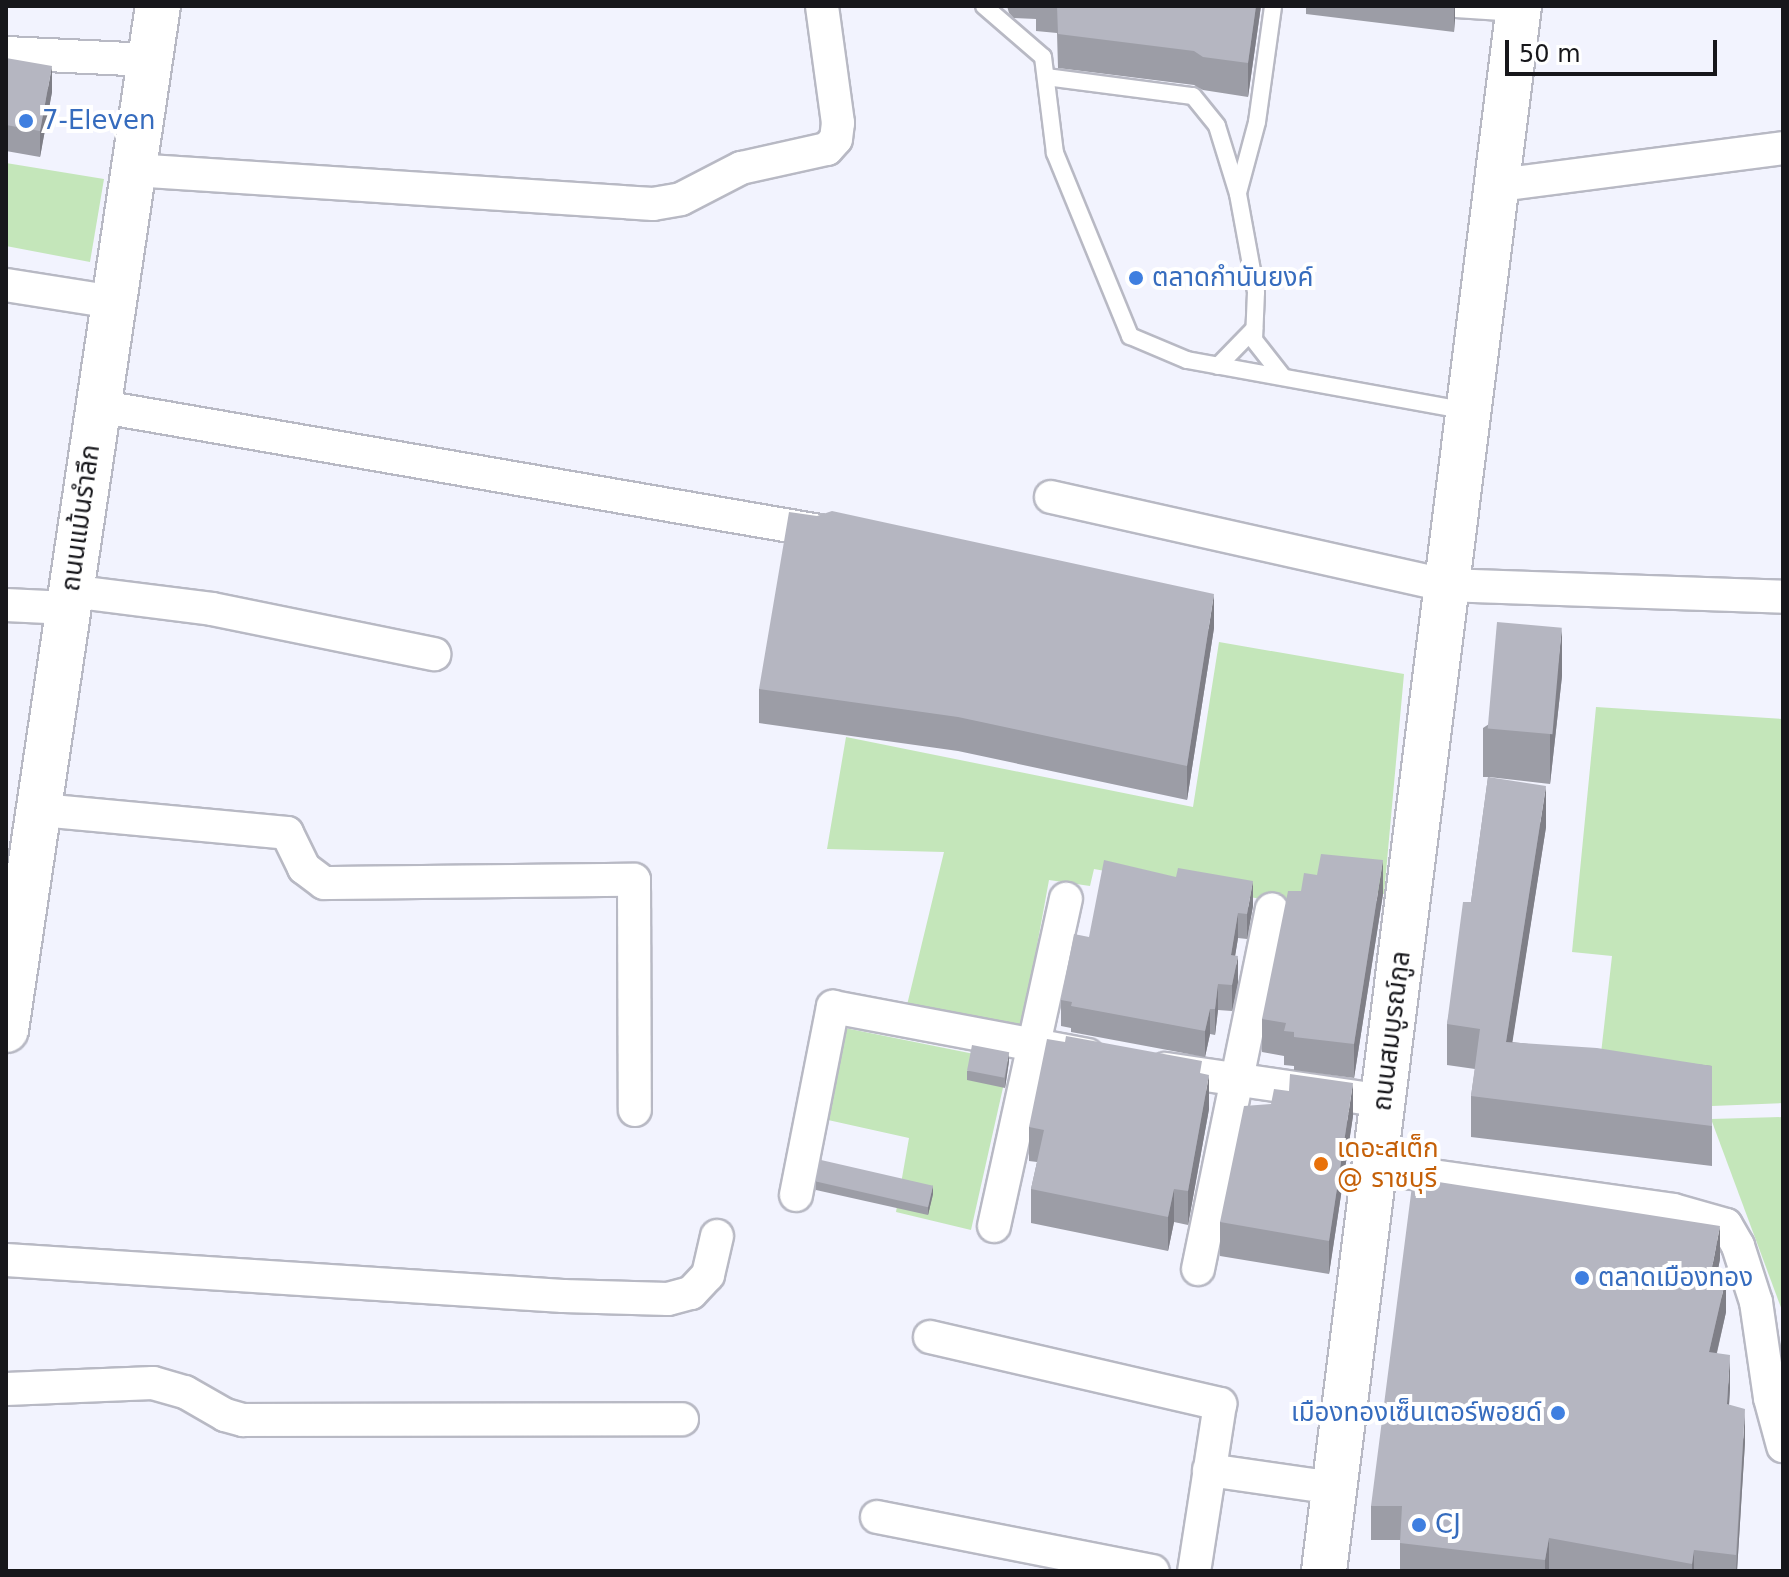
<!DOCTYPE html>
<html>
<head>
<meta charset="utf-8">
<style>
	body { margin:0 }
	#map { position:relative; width:1789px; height:1577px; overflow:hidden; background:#f2f3fe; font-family:"DejaVu Sans","Noto Sans Thai",sans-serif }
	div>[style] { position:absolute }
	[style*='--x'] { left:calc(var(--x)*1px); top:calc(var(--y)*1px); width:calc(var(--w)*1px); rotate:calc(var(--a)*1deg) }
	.green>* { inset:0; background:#c4e6ba }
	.roads { filter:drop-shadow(2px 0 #b8b9c4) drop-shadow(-2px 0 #b8b9c4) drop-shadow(0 2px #b8b9c4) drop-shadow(0 -2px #b8b9c4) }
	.lane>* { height:16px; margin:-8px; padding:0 8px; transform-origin:8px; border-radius:8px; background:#fff }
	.street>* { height:32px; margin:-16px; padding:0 16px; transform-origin:16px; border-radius:16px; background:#fff }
	.secondary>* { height:44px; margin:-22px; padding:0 22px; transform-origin:22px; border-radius:22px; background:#fff }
	.wall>* { inset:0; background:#9c9da6 }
	.shaded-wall>* { inset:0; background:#7f7f87 }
	.building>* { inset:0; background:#b5b6c1; transform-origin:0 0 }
	.dots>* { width:22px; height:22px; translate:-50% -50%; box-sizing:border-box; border:4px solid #fff; border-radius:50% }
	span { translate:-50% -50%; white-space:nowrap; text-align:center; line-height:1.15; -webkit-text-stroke:8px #fff; paint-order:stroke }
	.shop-label { font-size:26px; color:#366cbe }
	.left { translate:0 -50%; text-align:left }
	.right { translate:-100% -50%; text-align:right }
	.street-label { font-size:26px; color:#17171b }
	.food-label { font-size:26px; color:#c56008 }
	.frame { position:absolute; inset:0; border:8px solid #17171b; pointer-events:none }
	.scale { position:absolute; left:1505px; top:40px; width:212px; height:36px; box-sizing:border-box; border:4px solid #17171b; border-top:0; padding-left:10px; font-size:24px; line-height:28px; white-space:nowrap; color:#17171b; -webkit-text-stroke:6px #fff; paint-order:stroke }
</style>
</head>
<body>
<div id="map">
	<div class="green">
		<i style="clip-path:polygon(6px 163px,104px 179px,90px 262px,6px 246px)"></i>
		<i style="clip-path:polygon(1219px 642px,1404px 674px,1384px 894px,1321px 887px,1317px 909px,1094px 869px,1090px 886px,1049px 880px,1022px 1028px,907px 1005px,944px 852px,827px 849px,846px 737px,1193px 807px)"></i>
		<i style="clip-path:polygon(1596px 707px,1783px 719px,1783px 1103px,1712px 1106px,1597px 1089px,1612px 956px,1572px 952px)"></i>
		<i style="clip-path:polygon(845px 1028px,1009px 1061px,971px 1230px,896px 1212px,909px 1138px,828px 1120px)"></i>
		<i style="clip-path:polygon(1783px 1117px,1783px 1313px,1711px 1119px)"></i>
	</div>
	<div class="roads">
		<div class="lane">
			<i style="--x:984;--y:6;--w:78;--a:40.8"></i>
			<i style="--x:1043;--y:57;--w:97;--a:82.9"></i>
			<i style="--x:1055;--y:153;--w:198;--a:67.7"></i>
			<i style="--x:1130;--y:336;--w:62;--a:22.8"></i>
			<i style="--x:1187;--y:360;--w:286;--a:10.3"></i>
			<i style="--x:1456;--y:9;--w:61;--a:3.8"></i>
			<i style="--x:1046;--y:77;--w:148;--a:7.4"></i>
			<i style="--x:1193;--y:96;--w:38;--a:51"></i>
			<i style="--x:1217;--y:126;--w:71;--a:72.8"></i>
			<i style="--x:1238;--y:194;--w:100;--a:79.6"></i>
			<i style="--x:1256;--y:292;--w:48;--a:92.4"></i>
			<i style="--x:1254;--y:340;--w:47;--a:51.9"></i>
			<i style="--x:1238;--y:193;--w:73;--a:-75"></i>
			<i style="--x:1257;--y:122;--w:117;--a:-82.1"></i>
			<i style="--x:1218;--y:366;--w:52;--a:-45.8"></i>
		</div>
		<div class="street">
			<i style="--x:6;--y:53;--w:143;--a:2.8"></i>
			<i style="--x:133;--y:170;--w:521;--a:3.74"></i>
			<i style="--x:653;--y:204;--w:28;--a:-10"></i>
			<i style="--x:681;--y:199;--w:68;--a:-27.3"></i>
			<i style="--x:741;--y:168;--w:88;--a:-12.5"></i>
			<i style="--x:827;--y:149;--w:13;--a:-48"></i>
			<i style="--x:836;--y:139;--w:16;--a:-83"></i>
			<i style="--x:838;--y:123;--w:118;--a:-97.8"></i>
			<i style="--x:1499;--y:185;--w:286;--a:-7.4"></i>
			<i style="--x:6;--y:285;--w:108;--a:9"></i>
			<i style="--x:97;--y:406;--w:733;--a:9.82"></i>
			<i style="--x:1051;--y:497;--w:405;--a:12.6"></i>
			<i style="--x:1446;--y:585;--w:337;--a:2"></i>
			<i style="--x:70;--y:591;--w:143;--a:7.2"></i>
			<i style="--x:212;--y:609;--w:227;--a:11.5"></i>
			<i style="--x:6;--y:605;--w:62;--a:2.8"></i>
			<i style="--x:41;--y:810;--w:247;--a:5.3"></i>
			<i style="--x:287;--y:833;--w:39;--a:64"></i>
			<i style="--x:304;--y:868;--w:25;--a:37"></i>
			<i style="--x:324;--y:883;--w:310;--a:-0.6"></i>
			<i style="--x:634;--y:880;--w:230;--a:89.8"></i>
			<i style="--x:1165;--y:1069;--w:221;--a:8.3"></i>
			<i style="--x:1376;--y:1168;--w:300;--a:8"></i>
			<i style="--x:1673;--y:1210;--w:55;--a:15.8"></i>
			<i style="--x:1726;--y:1225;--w:24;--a:60"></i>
			<i style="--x:1738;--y:1246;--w:59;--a:72.2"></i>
			<i style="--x:1756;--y:1302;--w:97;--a:81.7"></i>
			<i style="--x:1770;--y:1398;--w:50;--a:74.8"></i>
			<i style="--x:796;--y:1195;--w:192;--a:-78.9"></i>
			<i style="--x:833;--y:1007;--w:259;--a:10.7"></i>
			<i style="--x:994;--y:1226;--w:335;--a:-77.6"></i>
			<i style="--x:6;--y:1260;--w:558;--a:3.7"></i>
			<i style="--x:563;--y:1296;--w:105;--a:1.6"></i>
			<i style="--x:668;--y:1299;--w:24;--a:-15"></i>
			<i style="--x:691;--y:1293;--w:25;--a:-47"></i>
			<i style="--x:708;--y:1275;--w:40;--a:-77"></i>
			<i style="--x:1198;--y:1269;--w:367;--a:-78.4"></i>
			<i style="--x:930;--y:1337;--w:298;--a:13"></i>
			<i style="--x:1220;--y:1404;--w:169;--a:98.8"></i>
			<i style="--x:6;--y:1389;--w:147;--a:-2.3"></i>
			<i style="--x:153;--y:1383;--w:33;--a:16"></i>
			<i style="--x:185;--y:1392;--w:46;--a:29.9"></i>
			<i style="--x:225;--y:1415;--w:19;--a:16"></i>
			<i style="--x:243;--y:1420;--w:439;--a:-0.1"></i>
			<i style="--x:1209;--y:1470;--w:126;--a:8.2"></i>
			<i style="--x:877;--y:1517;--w:281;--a:11.1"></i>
		</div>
		<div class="secondary">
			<i style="--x:6;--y:1030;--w:1035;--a:-81.56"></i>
			<i style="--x:1324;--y:1571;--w:1577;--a:-82.9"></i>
		</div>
	</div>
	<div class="wall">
		<i style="clip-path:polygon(1007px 6px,1261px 6px,1248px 97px,1203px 90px,1194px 85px,1058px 68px,1057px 33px,1036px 31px,1036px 19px,1014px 18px,1009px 13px)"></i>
		<i style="clip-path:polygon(1306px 6px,1455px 6px,1454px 32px,1306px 14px)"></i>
		<i style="clip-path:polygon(6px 58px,52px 92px,40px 157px,6px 151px)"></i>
		<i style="clip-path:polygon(1214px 628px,1187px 800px,958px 751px,759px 723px,759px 689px)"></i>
		<i style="clip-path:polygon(1562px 676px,1550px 784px,1489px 777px,1546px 827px,1512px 1042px,1712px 1066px,1712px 1166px,1471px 1137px,1471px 1096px,1475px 1069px,1447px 1065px,1447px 1024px,1471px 902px,1488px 777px,1483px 777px,1483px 728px)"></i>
		<i style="clip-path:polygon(1383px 894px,1354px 1078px,1294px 1070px,1294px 1066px,1284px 1065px,1284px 1056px,1262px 1052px,1262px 1019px)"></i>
		<i style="clip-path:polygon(1253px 906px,1247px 939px,1238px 938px,1235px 956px,1238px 982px,1232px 1011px,1218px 1010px,1215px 1035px,1210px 1034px,1205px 1057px,1071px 1032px,1071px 1028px,1061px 1026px,1061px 1000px,1089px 937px)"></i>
		<i style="clip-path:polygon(1009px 1061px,1005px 1088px,967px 1080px,967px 1071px)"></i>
		<i style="clip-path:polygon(1202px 1074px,1209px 1109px,1188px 1225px,1174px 1222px,1168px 1251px,1031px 1223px,1031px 1189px,1037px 1162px,1029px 1161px,1029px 1127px)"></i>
		<i style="clip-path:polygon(1353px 1116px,1329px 1274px,1220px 1256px,1220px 1222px)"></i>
		<i style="clip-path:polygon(816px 1181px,933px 1194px,928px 1215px,816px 1190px)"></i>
		<i style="clip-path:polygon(1720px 1259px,1716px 1278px,1726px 1312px,1717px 1353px,1730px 1388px,1729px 1405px,1745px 1442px,1737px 1571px,1400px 1571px,1400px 1540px,1371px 1540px,1371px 1506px)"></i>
	</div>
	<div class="shaded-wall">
		<i style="clip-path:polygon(1256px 6px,1261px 6px,1248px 97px,1248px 63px)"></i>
		<i style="clip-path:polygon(1454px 6px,1455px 6px,1455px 20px,1454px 32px)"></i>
		<i style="clip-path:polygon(52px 66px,52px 92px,40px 157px,40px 131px)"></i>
		<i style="clip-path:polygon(1214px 594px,1214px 628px,1187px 800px,1187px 766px)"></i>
		<i style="clip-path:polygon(1562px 628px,1562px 676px,1550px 784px,1550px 735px)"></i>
		<i style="clip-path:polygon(1546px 786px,1546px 827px,1506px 1083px,1506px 1042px)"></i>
		<i style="clip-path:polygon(1383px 860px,1383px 894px,1354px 1078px,1354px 1044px)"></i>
		<i style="clip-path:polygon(1253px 881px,1253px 906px,1247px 939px,1247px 914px)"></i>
		<i style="clip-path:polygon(1238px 913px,1238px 938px,1231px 981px,1231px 955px)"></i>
		<i style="clip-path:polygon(1238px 956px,1238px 982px,1232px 1011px,1232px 985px)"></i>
		<i style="clip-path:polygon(1218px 984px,1218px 1010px,1215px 1035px,1215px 1009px)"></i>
		<i style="clip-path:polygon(1210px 1009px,1210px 1034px,1205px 1057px,1205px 1031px)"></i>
		<i style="clip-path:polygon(1009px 1052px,1009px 1061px,1005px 1088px,1005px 1080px)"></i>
		<i style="clip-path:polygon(1209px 1075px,1209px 1109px,1188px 1225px,1188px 1191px)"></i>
		<i style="clip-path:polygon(1353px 1083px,1353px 1116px,1329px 1274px,1329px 1241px)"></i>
		<i style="clip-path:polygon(933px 1185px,933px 1194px,928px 1215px,928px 1206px)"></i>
		<i style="clip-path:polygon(1174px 1189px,1174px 1222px,1168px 1251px,1168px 1217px)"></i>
		<i style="clip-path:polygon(1720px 1226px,1720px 1259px,1710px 1312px,1710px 1278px)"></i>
		<i style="clip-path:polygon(1726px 1278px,1726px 1312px,1709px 1386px,1709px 1352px)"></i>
		<i style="clip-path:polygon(1730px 1355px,1730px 1388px,1727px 1438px,1727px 1404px)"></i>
		<i style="clip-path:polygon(1745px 1409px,1745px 1442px,1737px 1571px,1736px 1571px)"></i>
		<i style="clip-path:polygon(1549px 1538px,1549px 1571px,1545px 1571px,1545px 1560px)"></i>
		<i style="clip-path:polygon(1694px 1550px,1694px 1571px,1692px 1571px,1692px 1564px)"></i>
	</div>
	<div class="building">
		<i style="clip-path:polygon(1057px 6px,1256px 6px,1248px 63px,1203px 57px,1194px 51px,1058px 34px)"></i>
		<i style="clip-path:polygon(6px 58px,52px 66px,40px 131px,6px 125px)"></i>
		<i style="clip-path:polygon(832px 511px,1214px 594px,1187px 766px,958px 717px,759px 689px,789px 512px,817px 516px)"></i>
		<i style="left:1497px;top:622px;width:65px;height:107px;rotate:5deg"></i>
		<i style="clip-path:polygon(1488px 777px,1546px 786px,1506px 1042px,1597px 1048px,1712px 1066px,1712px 1126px,1471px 1096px,1480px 1029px,1447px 1024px,1463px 902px,1471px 902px)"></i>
		<i style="clip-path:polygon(1321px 854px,1383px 860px,1354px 1044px,1294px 1037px,1294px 1032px,1284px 1031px,1286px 1023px,1262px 1019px,1288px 891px,1301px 891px,1304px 873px,1317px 875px)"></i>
		<i style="clip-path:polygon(1104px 860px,1176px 877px,1178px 868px,1253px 881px,1247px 914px,1238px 913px,1231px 955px,1238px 956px,1232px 985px,1218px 984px,1215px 1009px,1210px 1009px,1205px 1031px,1071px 1006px,1072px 1002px,1061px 1000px,1074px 934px,1089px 937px)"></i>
		<i style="clip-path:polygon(1066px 1036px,1202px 1061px,1200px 1073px,1209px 1075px,1188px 1191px,1174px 1189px,1168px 1217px,1031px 1189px,1044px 1130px,1029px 1127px,1047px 1039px,1065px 1042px)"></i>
		<i style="left:972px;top:1045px;width:38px;height:26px;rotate:11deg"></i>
		<i style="clip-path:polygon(1290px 1074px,1353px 1083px,1329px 1241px,1220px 1222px,1244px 1106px,1271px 1104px,1274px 1089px,1289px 1091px)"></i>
		<i style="left:821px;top:1160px;width:115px;height:22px;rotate:13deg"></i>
		<i style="clip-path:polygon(1413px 1178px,1720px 1226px,1710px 1278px,1726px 1278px,1709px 1352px,1730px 1355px,1727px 1404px,1745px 1409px,1736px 1555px,1694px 1550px,1692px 1564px,1549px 1538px,1545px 1560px,1400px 1543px,1402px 1506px,1371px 1506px)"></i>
	</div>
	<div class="dots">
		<i style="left:26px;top:121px;background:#3f7fe0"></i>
		<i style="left:1136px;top:278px;background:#3f7fe0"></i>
		<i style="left:1321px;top:1164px;background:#e8710a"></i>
		<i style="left:1582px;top:1278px;background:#3f7fe0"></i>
		<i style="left:1558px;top:1413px;background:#3f7fe0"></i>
		<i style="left:1419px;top:1525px;background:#3f7fe0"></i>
	</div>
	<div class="shop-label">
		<span class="left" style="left:42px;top:121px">7-Eleven</span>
		<span class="left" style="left:1152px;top:278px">ตลาดกำนันยงค์</span>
		<span class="left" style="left:1598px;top:1278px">ตลาดเมืองทอง</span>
		<span class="right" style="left:1542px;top:1413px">เมืองทองเซ็นเตอร์พอยด์</span>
		<span class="left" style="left:1435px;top:1525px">CJ</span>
	</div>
	<div class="street-label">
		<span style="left:81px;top:518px;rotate:-82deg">ถนนแม้นรำลึก</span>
		<span style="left:1392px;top:1031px;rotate:-83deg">ถนนสมบูรณ์กูล</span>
	</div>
	<div class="food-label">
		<span class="left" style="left:1337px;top:1164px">เดอะสเต็ก<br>@ ราชบุรี</span>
	</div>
	<div class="frame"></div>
	<div class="scale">50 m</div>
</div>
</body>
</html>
